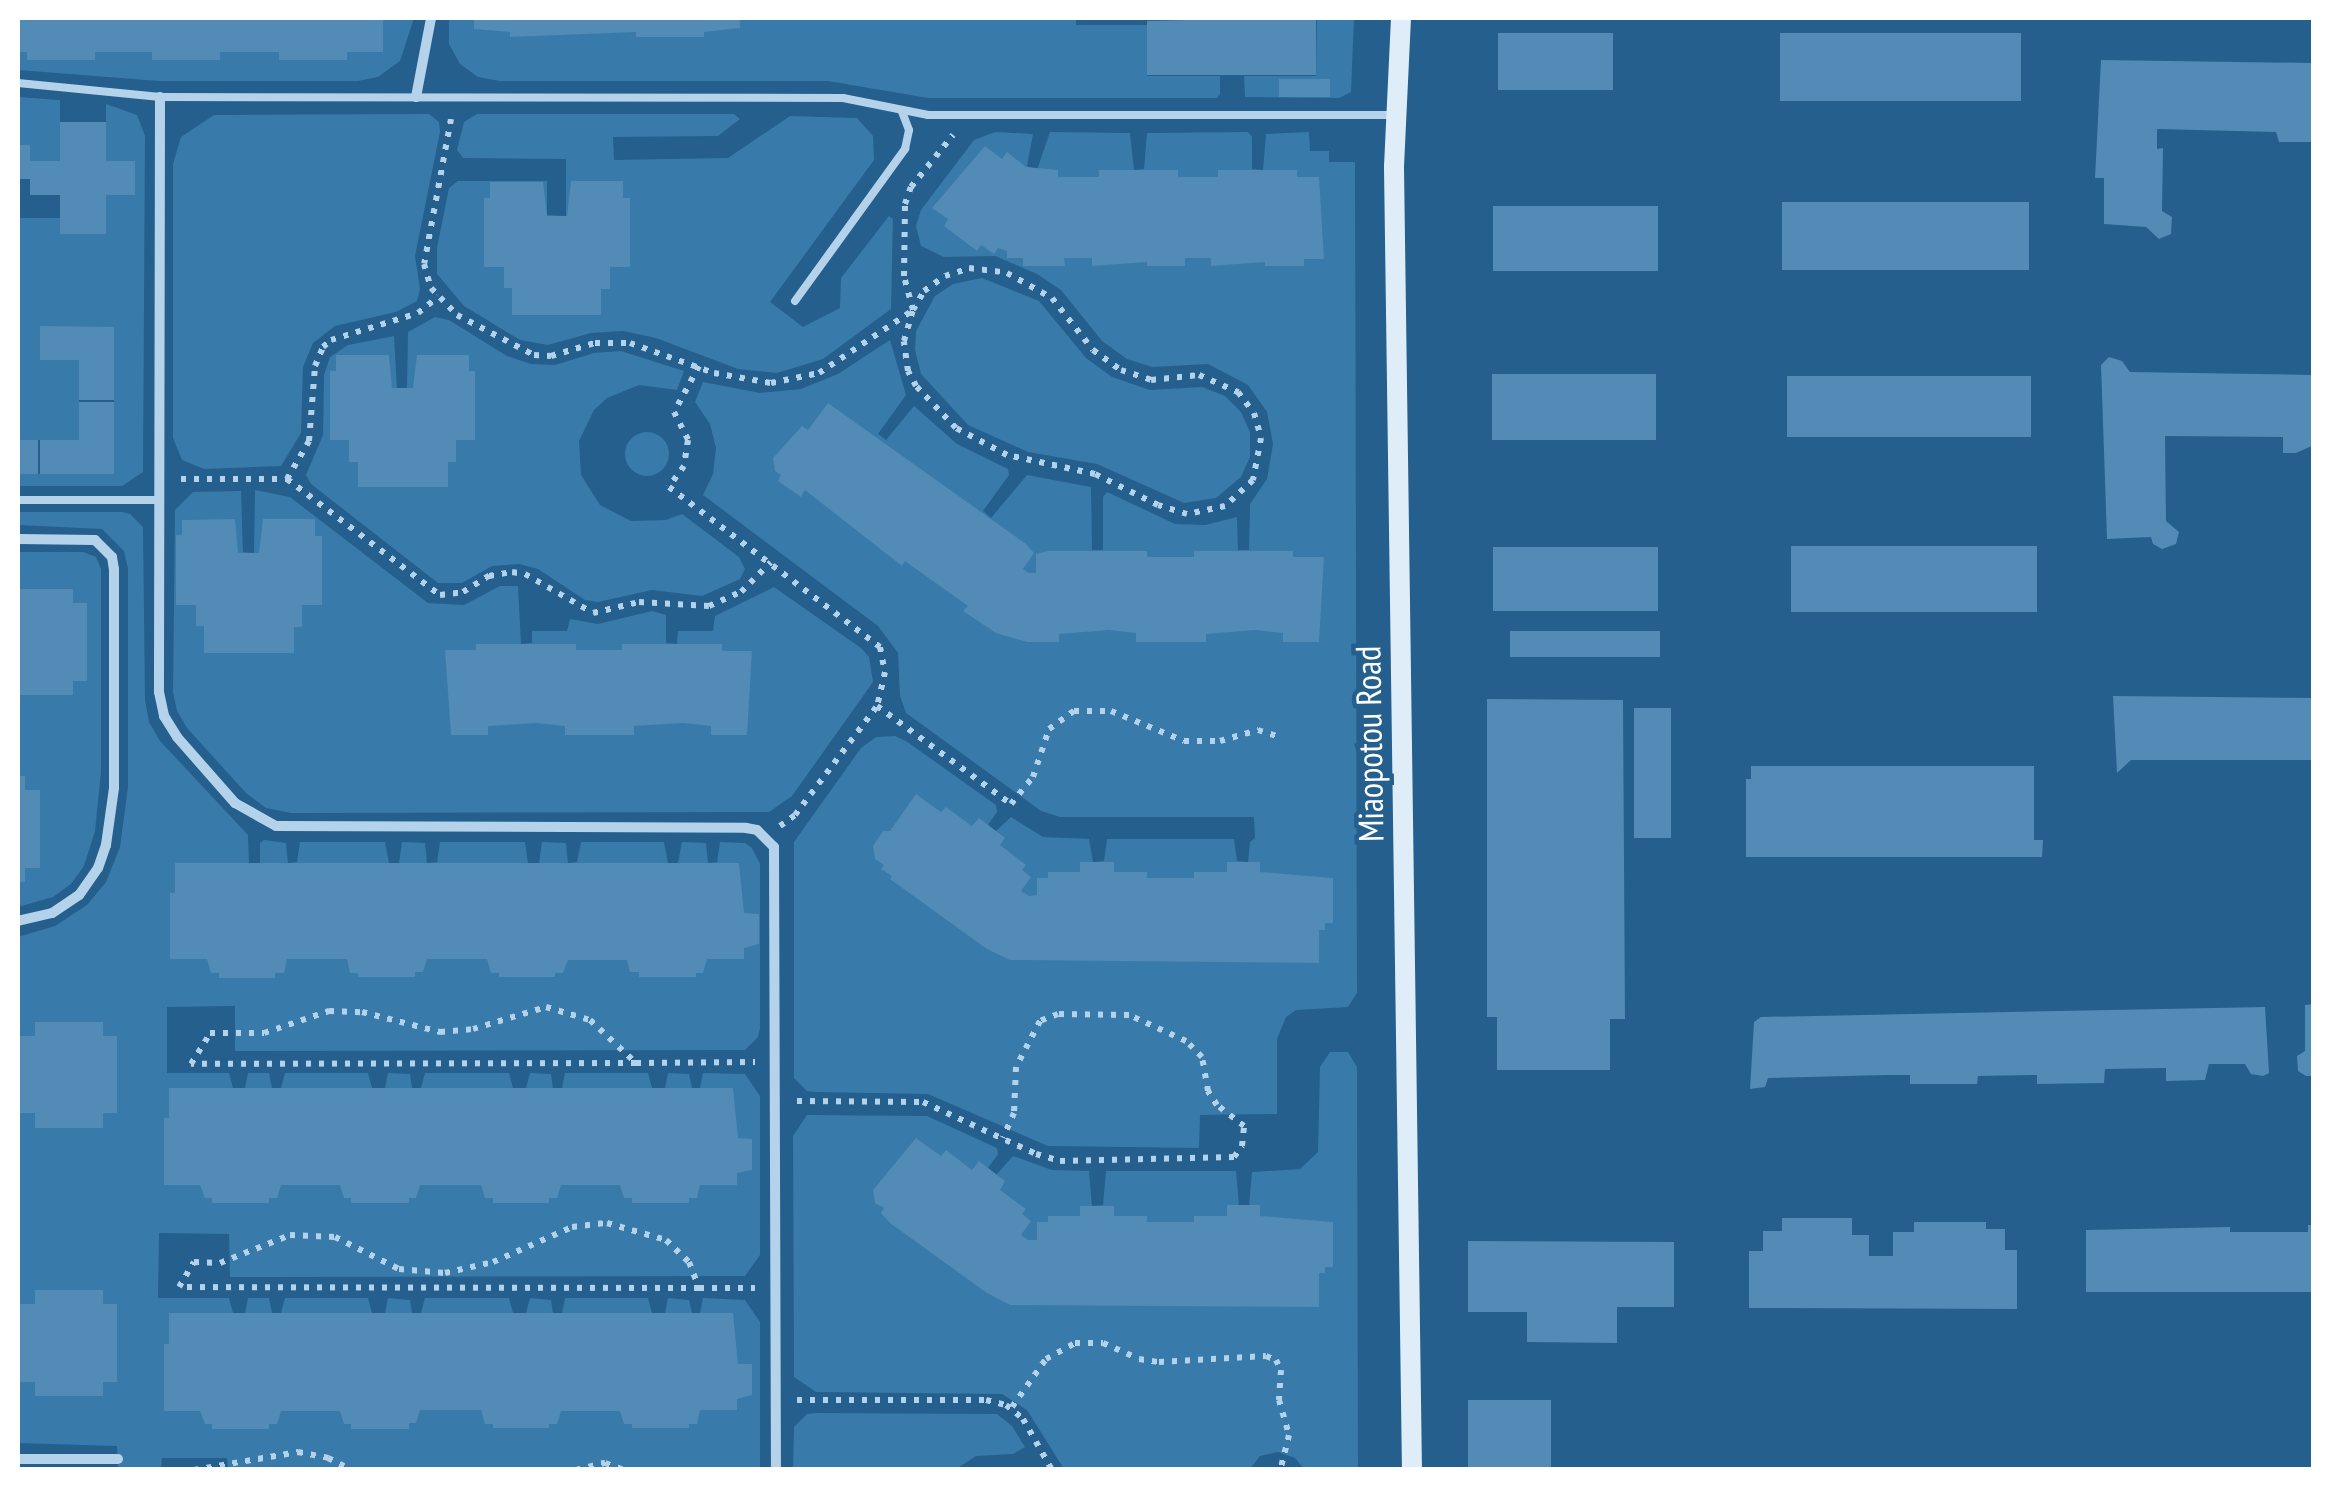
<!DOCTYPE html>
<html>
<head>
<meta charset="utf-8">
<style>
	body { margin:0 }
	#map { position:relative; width:2331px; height:1487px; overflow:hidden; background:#245f8d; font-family:"PT Sans Narrow",sans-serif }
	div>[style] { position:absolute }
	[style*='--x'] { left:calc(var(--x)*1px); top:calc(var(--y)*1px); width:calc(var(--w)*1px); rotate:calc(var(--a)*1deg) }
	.green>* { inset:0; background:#387aaa }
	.round { border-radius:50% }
	.building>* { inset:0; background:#518bb6; transform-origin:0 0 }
	.path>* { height:6px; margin-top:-3px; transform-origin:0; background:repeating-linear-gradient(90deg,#b4d3eb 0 5px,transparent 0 13px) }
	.lane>* { height:8px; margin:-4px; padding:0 4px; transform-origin:4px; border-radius:4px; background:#b4d3eb }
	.street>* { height:10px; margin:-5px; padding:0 5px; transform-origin:5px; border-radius:5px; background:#b4d3eb }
	.secondary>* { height:20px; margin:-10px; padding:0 10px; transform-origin:10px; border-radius:10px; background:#dfedf9 }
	span { translate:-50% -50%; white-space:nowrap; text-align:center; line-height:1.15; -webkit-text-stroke:9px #245f8d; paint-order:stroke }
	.street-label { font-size:35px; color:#fff }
	.frame { position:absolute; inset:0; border:20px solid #fff; pointer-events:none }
</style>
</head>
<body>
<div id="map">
	<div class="green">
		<i style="clip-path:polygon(18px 18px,414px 18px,400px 61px,378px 77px,358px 81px,159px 81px,18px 70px)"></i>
		<i style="clip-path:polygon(449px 18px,1076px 18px,1076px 25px,1147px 25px,1147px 76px,1220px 76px,1220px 94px,1217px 98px,928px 98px,828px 81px,500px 81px,478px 77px,460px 64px,449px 44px)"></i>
		<i style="clip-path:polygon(1317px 18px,1354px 18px,1351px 92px,1339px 98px,1245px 97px,1244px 76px,1316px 76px)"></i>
		<i style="clip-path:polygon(18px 97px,60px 100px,60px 161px,30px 161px,30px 145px,18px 145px)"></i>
		<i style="clip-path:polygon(106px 104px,137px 115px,145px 136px,143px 472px,122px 486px,18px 486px,18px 474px,114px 473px,114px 328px,40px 327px,41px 360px,79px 360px,79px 440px,18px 440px,18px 218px,60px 218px,60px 234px,106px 234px,106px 195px,135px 194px,135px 161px,106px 161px)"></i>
		<i style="clip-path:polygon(429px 114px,439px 122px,440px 132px,415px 256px,420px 289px,417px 301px,396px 312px,335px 326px,313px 343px,303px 367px,301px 433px,281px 466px,204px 469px,182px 460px,173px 438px,173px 164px,181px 137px,214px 115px)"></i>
		<i style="clip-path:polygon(477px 114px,734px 114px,740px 119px,718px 136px,613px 137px,614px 160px,728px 158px,790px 116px,857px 118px,873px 136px,874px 160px,770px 302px,803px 327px,840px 308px,841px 278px,889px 216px,893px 219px,891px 309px,823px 359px,777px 373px,738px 369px,656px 338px,623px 331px,591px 333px,548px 345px,520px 340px,464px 306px,437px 274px,437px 248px,449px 188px,458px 181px,547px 181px,547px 215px,566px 216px,566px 159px,463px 158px,457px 150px,464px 122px)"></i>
		<i style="clip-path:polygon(995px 132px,1033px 134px,1027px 166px,1037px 170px,1050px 132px,1130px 133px,1134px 170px,1144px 169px,1147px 133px,1248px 132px,1252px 137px,1252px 169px,1263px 170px,1266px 134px,1309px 132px,1310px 151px,1329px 151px,1329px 162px,1355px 162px,1357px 993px,1348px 1007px,1296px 1010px,1286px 1017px,1277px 1039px,1277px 1114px,1200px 1115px,1199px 1148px,1048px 1146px,928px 1094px,816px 1092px,807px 1091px,794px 1078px,794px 842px,861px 748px,876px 737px,895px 736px,906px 741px,996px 805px,997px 812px,988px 825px,996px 831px,1011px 817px,1043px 837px,1089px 839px,1093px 862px,1104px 861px,1107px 839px,1234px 839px,1237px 861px,1248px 862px,1250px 842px,1255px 838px,1254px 817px,1060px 817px,1041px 811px,906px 713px,900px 696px,898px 653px,878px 626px,703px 495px,713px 474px,716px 448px,710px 424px,695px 402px,703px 382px,760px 393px,801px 389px,838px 374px,890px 340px,906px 395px,878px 434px,886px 440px,914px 406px,957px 444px,1008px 469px,1009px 475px,983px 511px,991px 518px,1027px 475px,1091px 487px,1092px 550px,1103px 550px,1103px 497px,1107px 492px,1175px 524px,1205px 525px,1237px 517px,1238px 550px,1249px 550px,1250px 504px,1267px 479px,1273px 444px,1267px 412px,1248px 385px,1208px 364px,1152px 367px,1127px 359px,1102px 341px,1061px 290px,1037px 274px,995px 256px,944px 257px,921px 246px,916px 226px,921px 210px,974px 140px)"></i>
		<i style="clip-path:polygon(982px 278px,1039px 301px,1086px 358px,1112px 377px,1150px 390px,1202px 387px,1225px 396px,1241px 412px,1250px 432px,1250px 457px,1241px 477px,1216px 498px,1184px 503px,1097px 464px,1028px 452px,968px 425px,921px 374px,915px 350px,916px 331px,935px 296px,953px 284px)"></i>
		<i style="clip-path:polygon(435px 317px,449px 320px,507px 356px,531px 364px,555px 365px,594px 353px,621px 351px,684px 371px,677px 390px,639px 385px,607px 398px,594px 410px,579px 441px,581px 475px,600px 505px,631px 521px,666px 520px,682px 514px,739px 557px,745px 569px,740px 579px,702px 596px,652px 590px,598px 602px,585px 600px,538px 569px,519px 564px,492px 566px,462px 583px,438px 583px,311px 484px,306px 475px,323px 435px,324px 375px,330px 357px,348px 345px,394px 336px,397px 388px,407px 388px,408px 332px)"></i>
		<i class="round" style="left:625px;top:432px;width:44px;height:44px"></i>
		<i style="clip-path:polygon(255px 490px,290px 497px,428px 603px,464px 605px,500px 586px,518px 586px,521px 644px,532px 643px,532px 631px,567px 631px,570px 619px,598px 624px,652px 611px,666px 615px,666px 643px,677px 644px,678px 631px,713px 631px,715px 616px,774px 587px,861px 648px,869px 657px,873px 682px,792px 796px,769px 812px,291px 813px,266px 808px,246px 793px,187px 728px,177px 711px,173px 692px,175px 510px,193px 492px,241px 491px,243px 552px,254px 553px)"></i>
		<i style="clip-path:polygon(18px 512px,122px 512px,130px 514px,143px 527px,145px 700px,149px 722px,160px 741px,248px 835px,249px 863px,260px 863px,260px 843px,264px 840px,286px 843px,288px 863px,297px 862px,300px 842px,385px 842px,389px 863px,399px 863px,402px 842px,425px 843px,427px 863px,437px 862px,440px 842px,525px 842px,528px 863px,539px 863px,542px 842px,566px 843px,568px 863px,577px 862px,581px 842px,664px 842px,668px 863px,678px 863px,682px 842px,706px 843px,708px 863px,717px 862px,720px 842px,745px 843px,752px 848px,760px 864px,760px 1028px,758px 1037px,745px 1050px,235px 1051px,235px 1006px,167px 1007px,167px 1073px,229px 1073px,233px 1088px,245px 1088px,248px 1073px,269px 1073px,272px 1088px,281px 1088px,285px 1073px,368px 1073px,372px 1088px,385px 1088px,388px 1073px,410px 1074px,412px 1088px,421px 1088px,425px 1073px,509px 1073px,513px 1088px,526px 1088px,530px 1073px,551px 1074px,553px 1088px,562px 1088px,565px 1073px,648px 1073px,652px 1088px,665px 1088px,668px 1073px,689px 1074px,692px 1088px,700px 1088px,703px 1073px,745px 1074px,760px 1096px,760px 1255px,745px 1276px,230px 1277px,229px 1234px,159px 1233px,158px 1298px,229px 1298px,233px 1313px,245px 1313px,248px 1298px,269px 1298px,272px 1313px,281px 1313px,285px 1298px,368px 1298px,372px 1313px,385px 1313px,388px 1298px,410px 1300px,412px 1313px,421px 1313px,425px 1298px,509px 1298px,513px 1313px,526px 1313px,530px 1298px,551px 1300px,553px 1313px,562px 1313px,565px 1298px,648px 1298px,652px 1313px,665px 1313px,668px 1298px,689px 1300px,692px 1313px,700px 1313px,703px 1298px,745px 1300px,760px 1322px,760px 1469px,228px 1470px,227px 1458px,162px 1458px,161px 1469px,118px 1470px,117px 1446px,18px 1443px,18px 937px,55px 926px,87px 905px,106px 882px,120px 847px,128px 787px,128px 569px,124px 551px,102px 529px,18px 525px)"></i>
		<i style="clip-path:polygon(18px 552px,83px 552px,96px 557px,101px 569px,101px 772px,95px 831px,84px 866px,71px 884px,53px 897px,18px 907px)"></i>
		<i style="clip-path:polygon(1330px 1052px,1348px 1052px,1357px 1067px,1358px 1469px,1304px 1469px,1295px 1458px,1278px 1452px,1260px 1456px,1250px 1469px,1064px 1469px,1027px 1410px,1002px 1394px,816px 1392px,794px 1377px,793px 1136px,807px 1115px,927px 1116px,997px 1148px,998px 1154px,988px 1168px,996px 1175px,1013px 1156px,1052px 1170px,1089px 1171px,1092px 1206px,1103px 1205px,1106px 1171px,1236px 1171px,1239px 1205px,1249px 1205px,1252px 1172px,1300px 1169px,1318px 1152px,1320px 1067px)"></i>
		<i style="clip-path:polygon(816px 1413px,997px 1414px,1012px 1426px,1025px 1447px,1013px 1454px,976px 1456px,956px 1469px,793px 1469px,794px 1427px,807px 1414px)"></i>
	</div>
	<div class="building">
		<i style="clip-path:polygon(18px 18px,383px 18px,383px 52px,347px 52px,347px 60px,279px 60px,279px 52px,220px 52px,220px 60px,152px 60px,152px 52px,95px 52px,95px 60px,27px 60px,27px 52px,18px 52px)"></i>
		<i style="clip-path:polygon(474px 18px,740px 18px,740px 28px,704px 32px,704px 37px,636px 37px,636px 32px,510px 37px,510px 32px,474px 29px)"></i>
		<i style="clip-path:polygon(1265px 18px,1316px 18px,1316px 75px,1147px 75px,1147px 21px)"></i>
		<i style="left:1498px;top:33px;width:115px;height:57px"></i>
		<i style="left:1780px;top:33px;width:241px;height:68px"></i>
		<i style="clip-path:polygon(2101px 60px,2314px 63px,2314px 142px,2279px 142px,2276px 132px,2157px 129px,2157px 149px,2163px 148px,2162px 211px,2172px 217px,2171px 234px,2159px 239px,2146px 227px,2104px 224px,2104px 178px,2095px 178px)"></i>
		<i style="left:1279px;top:79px;width:51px;height:18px"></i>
		<i style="clip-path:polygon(60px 122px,106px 122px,106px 161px,135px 161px,135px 195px,106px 195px,106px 234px,60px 234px,60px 195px,30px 195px,30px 179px,18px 179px,18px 145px,30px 145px,30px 161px,60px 161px)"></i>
		<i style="clip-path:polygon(985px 146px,1002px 159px,1007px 152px,1026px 167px,1058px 170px,1058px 177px,1099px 177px,1099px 170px,1178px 170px,1178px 177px,1218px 177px,1218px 170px,1297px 170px,1297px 177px,1319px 177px,1324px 259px,1304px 259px,1304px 266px,1265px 266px,1265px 262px,1211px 266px,1211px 258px,1185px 258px,1185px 266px,1147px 266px,1147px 262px,1092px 266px,1092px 258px,1064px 258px,1065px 266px,1023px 266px,1023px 258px,1007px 258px,1007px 251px,998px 248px,994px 254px,981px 245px,977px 251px,944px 226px,948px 219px,932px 208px)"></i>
		<i style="clip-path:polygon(571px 181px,623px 181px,623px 198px,630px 198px,630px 267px,610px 267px,610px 289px,601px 289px,601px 315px,512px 315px,512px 288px,504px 288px,504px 267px,484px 267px,484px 198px,490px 198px,490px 182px,543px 182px,547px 216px,567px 216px)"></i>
		<i style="left:1782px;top:202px;width:247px;height:68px"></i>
		<i style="left:1493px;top:206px;width:165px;height:65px"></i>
		<i style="clip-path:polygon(40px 326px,114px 327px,114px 400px,79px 400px,79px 360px,40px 360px)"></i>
		<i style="clip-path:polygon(336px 355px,389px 355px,392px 388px,413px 388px,417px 355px,469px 355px,469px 371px,475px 371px,475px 440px,456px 440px,456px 462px,448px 462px,448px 487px,358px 487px,358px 462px,349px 462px,349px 440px,330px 440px,330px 371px,336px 371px)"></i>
		<i style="clip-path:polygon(2109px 357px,2122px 361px,2130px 372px,2314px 375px,2314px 445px,2296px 453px,2283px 453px,2283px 437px,2165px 436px,2166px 521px,2179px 532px,2176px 544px,2162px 549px,2153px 544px,2151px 537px,2107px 539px,2101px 365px)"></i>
		<i style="left:1492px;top:374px;width:164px;height:66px"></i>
		<i style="left:1787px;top:376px;width:244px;height:61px"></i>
		<i style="clip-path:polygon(79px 402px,114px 402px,114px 474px,40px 474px,40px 440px,79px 440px)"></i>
		<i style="clip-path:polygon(828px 403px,1026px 544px,1034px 553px,1023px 569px,1029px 573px,1036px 573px,1036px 554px,1048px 551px,1147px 551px,1147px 557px,1194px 557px,1194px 551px,1293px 551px,1293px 557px,1324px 557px,1319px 642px,1283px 642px,1283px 633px,1255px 630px,1206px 634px,1206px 642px,1136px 642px,1136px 633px,1109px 630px,1059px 634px,1059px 642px,1027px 642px,996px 633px,963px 611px,968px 606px,905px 561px,902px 566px,805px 490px,801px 497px,778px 481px,781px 475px,775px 471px,773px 458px,802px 426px,808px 430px)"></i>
		<i style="left:18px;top:440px;width:20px;height:34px"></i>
		<i style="clip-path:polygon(235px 519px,238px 553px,259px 553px,263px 519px,315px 519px,315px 536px,322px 536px,322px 605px,302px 605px,302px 627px,294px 627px,294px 653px,204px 653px,204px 626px,196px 626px,196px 605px,176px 605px,176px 535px,182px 535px,182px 520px)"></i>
		<i style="left:1791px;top:546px;width:246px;height:66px"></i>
		<i style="left:1493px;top:547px;width:165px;height:64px"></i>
		<i style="clip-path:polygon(18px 589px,73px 589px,73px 603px,87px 603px,87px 681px,73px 681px,73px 695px,18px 695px)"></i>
		<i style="left:1510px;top:631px;width:150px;height:26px"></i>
		<i style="clip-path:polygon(476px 644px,576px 644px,576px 650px,622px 650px,622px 644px,722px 644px,722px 651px,752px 651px,747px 735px,711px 735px,711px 726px,683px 723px,634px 726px,634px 735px,565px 735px,565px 726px,537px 723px,488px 726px,488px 735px,451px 735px,445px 650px,476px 650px)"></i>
		<i style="clip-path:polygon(2113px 696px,2314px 698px,2314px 760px,2131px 760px,2117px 773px)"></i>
		<i style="clip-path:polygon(1487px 699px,1623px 700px,1625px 1019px,1610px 1019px,1610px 1070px,1497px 1070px,1497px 1017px,1487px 1017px)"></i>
		<i style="left:1634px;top:708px;width:37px;height:130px"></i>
		<i style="clip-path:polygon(1751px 766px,2034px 766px,2034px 840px,2043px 840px,2042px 857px,1746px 857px,1746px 779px,1751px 779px)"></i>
		<i style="clip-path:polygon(18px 776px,25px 776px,25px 790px,40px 790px,40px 868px,25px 868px,25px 882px,18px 882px)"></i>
		<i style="clip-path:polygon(916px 794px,941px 812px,946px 807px,972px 826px,979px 818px,1005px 838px,1000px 845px,1026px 865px,1022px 870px,1031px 877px,1021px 891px,1029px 896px,1037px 895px,1037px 878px,1048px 878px,1048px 872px,1080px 872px,1080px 862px,1114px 862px,1114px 872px,1147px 872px,1147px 878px,1194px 878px,1194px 872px,1227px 872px,1227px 862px,1260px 862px,1260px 872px,1333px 878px,1333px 923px,1325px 923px,1325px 930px,1319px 930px,1319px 963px,1010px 960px,987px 949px,890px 879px,892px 876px,881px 869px,884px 865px,875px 859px,873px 846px,883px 831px,890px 831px)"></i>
		<i style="clip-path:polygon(175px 863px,739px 863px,744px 913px,759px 914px,759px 944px,744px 948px,744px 959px,707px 959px,703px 973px,696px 973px,696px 977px,639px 977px,639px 972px,630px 972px,627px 960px,568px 960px,563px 973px,555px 973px,555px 977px,499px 977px,499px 973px,491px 973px,487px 959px,427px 959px,423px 972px,415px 972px,415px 977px,358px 977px,358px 973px,350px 973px,347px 959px,287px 959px,284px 973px,275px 973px,275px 978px,219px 978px,219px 973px,211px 973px,207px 959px,170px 959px,170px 893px,175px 893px)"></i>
		<i style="clip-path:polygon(2314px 1004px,2314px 1076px,2306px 1076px,2298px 1071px,2297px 1056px,2305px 1051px,2305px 1005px)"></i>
		<i style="clip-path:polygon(2265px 1007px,2269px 1073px,2263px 1076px,2251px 1074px,2245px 1064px,2209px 1064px,2205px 1080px,2166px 1081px,2166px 1068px,2105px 1069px,2104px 1083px,2037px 1084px,2037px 1075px,1978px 1076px,1977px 1084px,1910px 1084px,1910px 1075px,1887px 1075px,1768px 1078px,1765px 1087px,1750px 1089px,1754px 1022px,1761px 1017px)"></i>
		<i style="clip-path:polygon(35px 1022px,103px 1022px,103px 1036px,117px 1036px,117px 1113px,103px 1113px,103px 1128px,35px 1128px,35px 1113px,20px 1113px,20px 1036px,35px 1036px)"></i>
		<i style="clip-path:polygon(169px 1088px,733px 1088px,738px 1138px,752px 1139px,752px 1170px,737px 1173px,737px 1185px,700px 1185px,697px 1198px,689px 1198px,689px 1203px,632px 1203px,632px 1198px,624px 1198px,620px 1185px,561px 1185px,557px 1198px,549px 1198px,549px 1203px,493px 1203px,493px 1198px,485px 1198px,481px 1185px,420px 1185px,416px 1198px,409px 1198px,409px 1203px,351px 1203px,351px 1198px,344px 1198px,340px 1185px,281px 1185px,277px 1198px,269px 1198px,269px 1203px,212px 1203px,212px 1198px,205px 1198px,200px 1185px,164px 1185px,164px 1118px,169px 1118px)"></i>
		<i style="clip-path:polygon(916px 1138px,941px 1156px,946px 1150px,972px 1170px,979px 1161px,1005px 1181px,1000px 1190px,1026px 1209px,1022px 1214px,1031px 1221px,1021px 1235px,1028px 1240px,1037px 1240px,1037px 1222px,1048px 1222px,1048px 1216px,1080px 1216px,1080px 1206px,1114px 1206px,1114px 1216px,1147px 1216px,1147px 1222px,1194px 1222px,1194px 1216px,1227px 1216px,1227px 1205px,1260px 1205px,1260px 1216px,1333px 1222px,1333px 1267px,1325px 1267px,1325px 1273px,1319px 1273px,1319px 1307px,1010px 1305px,987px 1293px,890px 1223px,881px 1213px,884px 1208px,875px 1203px,873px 1190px)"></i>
		<i style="clip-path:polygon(1782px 1218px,1852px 1218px,1852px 1235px,1869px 1235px,1869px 1256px,1893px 1256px,1893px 1232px,1914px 1232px,1914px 1222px,1986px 1222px,1986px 1229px,2005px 1229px,2005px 1250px,2017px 1250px,2017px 1309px,1749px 1308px,1749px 1251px,1763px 1251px,1763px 1231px,1782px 1231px)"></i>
		<i style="clip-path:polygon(2308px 1225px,2314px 1225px,2314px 1292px,2086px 1292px,2086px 1230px,2230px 1227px,2230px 1232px,2308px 1232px)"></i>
		<i style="clip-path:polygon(1468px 1241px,1674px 1242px,1674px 1307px,1617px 1307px,1617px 1343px,1527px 1342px,1527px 1312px,1468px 1312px)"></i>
		<i style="clip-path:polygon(35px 1290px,103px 1290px,103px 1304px,117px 1304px,117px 1382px,103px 1382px,103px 1396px,35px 1396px,35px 1382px,20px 1382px,20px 1304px,35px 1304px)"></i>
		<i style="clip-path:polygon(169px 1313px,733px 1313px,738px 1364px,752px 1364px,752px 1395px,737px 1399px,737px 1410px,700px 1410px,697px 1424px,689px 1424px,689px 1428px,632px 1428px,632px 1424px,624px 1424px,620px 1411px,561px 1411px,557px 1424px,549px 1424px,549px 1428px,493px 1428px,493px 1424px,485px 1424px,481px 1410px,420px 1410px,416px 1423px,409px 1423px,409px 1429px,351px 1429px,351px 1424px,344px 1424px,340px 1411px,281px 1411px,277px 1424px,269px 1424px,269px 1429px,212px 1429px,212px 1424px,205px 1424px,200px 1411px,164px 1411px,164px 1344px,169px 1344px)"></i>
		<i style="left:1468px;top:1400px;width:83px;height:70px"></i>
	</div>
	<div class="path">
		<i style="--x:451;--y:119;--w:147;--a:100.5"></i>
		<i style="--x:424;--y:264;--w:25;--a:74"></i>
		<i style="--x:431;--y:288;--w:37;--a:46"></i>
		<i style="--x:457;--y:315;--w:87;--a:27.5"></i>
		<i style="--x:534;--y:355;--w:17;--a:3"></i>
		<i style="--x:551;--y:356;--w:46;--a:-16.5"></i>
		<i style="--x:595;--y:343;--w:35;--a:0"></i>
		<i style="--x:630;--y:343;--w:89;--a:19.7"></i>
		<i style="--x:714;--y:373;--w:58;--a:10"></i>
		<i style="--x:771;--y:383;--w:49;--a:-11.8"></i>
		<i style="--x:819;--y:373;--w:113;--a:-33.8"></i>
		<i style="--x:913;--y:310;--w:35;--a:-105"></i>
		<i style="--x:904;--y:276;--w:72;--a:-89.2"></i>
		<i style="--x:905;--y:204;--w:18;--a:-71"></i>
		<i style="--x:911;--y:187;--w:67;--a:-51.1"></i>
		<i style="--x:969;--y:268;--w:38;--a:7"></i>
		<i style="--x:1007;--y:273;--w:51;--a:29.1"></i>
		<i style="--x:1052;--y:298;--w:66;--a:51.7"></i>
		<i style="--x:1093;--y:350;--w:34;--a:36"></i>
		<i style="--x:1121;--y:370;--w:32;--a:18"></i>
		<i style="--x:1151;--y:380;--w:48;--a:-5.9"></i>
		<i style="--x:1199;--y:375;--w:43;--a:23.6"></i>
		<i style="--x:1238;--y:392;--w:26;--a:53"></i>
		<i style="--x:1254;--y:413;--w:26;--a:74"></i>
		<i style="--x:1261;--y:438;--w:43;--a:100.8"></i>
		<i style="--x:1253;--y:480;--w:38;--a:137"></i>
		<i style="--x:1225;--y:506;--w:39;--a:168"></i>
		<i style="--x:1187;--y:514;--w:30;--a:-163"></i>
		<i style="--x:1158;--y:505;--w:70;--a:-153.8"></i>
		<i style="--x:1095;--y:474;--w:90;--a:-167.8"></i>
		<i style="--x:1007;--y:455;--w:58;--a:-152.1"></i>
		<i style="--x:956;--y:428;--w:58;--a:-133.6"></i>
		<i style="--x:916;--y:386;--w:17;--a:-118"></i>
		<i style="--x:908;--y:371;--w:30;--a:-98"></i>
		<i style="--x:904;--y:341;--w:32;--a:-74"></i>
		<i style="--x:913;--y:310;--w:22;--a:-60"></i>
		<i style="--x:924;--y:291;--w:26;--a:-36"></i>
		<i style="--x:945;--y:276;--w:25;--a:-18"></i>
		<i style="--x:699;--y:366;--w:52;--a:118.5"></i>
		<i style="--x:674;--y:412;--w:31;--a:63"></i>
		<i style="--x:688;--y:440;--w:26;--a:99"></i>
		<i style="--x:684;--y:466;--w:26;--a:126"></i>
		<i style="--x:669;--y:487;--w:265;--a:37.2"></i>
		<i style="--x:880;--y:647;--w:25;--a:79"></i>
		<i style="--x:885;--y:672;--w:35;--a:103"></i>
		<i style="--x:181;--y:479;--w:106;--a:0"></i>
		<i style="--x:287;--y:479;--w:192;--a:37.2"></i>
		<i style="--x:440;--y:595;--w:23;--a:-7"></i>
		<i style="--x:463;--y:592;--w:31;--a:-32"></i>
		<i style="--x:489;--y:576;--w:23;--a:-10"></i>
		<i style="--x:512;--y:572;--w:13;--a:9"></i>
		<i style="--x:525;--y:574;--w:78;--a:29.8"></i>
		<i style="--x:593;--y:613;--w:47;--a:-13.4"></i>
		<i style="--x:639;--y:602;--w:70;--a:3.3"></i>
		<i style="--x:709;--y:606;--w:35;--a:-24"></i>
		<i style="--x:741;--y:592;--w:42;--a:-45"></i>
		<i style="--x:287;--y:479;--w:44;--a:-59.9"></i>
		<i style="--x:309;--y:441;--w:75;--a:-85.4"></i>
		<i style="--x:315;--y:366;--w:21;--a:-67"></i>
		<i style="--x:323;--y:347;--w:11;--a:-41"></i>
		<i style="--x:331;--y:340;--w:91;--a:-17.2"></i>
		<i style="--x:418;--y:313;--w:26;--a:-39"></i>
		<i style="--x:780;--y:826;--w:19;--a:-36"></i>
		<i style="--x:795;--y:815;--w:136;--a:-53"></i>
		<i style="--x:877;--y:706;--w:166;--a:36.2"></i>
		<i style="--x:1011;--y:804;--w:35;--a:-51"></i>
		<i style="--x:1033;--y:777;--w:51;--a:-71.6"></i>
		<i style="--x:1049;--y:729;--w:31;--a:-36"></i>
		<i style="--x:1074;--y:711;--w:37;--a:0"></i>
		<i style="--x:1111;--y:711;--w:79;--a:22.3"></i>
		<i style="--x:1184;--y:741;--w:36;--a:0"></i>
		<i style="--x:1220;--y:741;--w:40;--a:-16"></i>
		<i style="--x:1258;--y:730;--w:19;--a:18"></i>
		<i style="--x:636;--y:1063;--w:445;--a:179.9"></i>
		<i style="--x:191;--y:1064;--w:36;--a:-58"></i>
		<i style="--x:210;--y:1033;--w:54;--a:0"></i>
		<i style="--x:264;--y:1033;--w:69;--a:-18.7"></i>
		<i style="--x:329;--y:1011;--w:33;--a:2"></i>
		<i style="--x:362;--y:1012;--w:81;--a:14.4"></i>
		<i style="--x:440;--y:1032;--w:33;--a:-5"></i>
		<i style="--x:473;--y:1029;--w:76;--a:-16.8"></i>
		<i style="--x:546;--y:1007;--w:46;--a:16.5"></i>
		<i style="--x:590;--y:1020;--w:63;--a:43.1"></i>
		<i style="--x:636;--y:1063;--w:119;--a:-0.5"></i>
		<i style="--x:797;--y:1101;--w:126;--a:0.5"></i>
		<i style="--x:923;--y:1102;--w:124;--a:24.7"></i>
		<i style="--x:1036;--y:1154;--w:25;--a:16"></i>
		<i style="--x:1060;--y:1161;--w:174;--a:-1.3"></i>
		<i style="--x:1234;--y:1157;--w:14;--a:-54"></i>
		<i style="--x:1242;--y:1146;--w:20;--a:-84"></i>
		<i style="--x:1244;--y:1126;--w:34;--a:-142"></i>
		<i style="--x:1217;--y:1105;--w:17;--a:-123"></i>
		<i style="--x:1208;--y:1091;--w:35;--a:-100"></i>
		<i style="--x:1202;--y:1057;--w:23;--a:-135"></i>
		<i style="--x:1186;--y:1041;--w:63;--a:-155.5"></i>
		<i style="--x:1129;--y:1015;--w:71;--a:-179.2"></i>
		<i style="--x:1058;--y:1014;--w:19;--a:159"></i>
		<i style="--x:1040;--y:1021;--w:52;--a:117.6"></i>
		<i style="--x:1016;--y:1067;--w:46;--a:92.5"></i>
		<i style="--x:1014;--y:1113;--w:27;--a:114"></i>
		<i style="--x:699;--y:1288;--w:520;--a:-179.89"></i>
		<i style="--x:179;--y:1287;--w:29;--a:-59"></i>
		<i style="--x:194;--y:1262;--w:26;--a:2"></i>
		<i style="--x:220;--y:1263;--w:75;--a:-21.8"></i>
		<i style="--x:290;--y:1235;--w:45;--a:2.5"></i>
		<i style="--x:335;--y:1237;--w:72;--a:26.6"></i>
		<i style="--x:399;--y:1269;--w:46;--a:5"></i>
		<i style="--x:445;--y:1273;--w:49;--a:-12.9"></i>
		<i style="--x:493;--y:1262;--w:86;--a:-23.9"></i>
		<i style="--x:572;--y:1227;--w:35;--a:-7"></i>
		<i style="--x:607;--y:1223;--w:61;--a:16.1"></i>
		<i style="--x:666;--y:1240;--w:32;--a:44"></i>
		<i style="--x:689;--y:1262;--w:28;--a:69"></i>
		<i style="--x:699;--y:1288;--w:56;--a:0"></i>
		<i style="--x:797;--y:1400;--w:189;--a:0"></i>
		<i style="--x:986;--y:1400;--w:21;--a:14"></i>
		<i style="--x:1006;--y:1405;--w:22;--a:39"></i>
		<i style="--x:1023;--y:1419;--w:59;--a:60.4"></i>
		<i style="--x:1012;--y:1407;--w:59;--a:-54.7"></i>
		<i style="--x:1046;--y:1359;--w:33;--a:-29"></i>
		<i style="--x:1075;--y:1343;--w:28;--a:0"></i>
		<i style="--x:1103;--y:1343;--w:39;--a:24"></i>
		<i style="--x:1139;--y:1359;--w:20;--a:9"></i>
		<i style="--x:1159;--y:1362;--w:107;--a:-3.2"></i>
		<i style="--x:1266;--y:1356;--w:11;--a:22"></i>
		<i style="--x:1276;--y:1360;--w:11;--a:63"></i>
		<i style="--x:1281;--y:1370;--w:30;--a:94"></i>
		<i style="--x:1279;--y:1400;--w:36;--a:74"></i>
		<i style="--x:1289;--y:1435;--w:36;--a:104"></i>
		<i style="--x:194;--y:1470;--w:106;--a:-9.8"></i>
		<i style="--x:298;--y:1452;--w:31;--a:11"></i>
		<i style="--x:328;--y:1458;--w:27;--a:27"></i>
		<i style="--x:576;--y:1470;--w:30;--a:-14"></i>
		<i style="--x:605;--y:1463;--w:20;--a:20"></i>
	</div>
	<div class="lane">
		<i style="--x:18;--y:83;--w:143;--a:5.6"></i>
		<i style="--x:160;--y:97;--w:683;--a:0.08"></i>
		<i style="--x:843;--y:98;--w:87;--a:11.3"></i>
		<i style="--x:928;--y:115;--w:467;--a:0"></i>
		<i style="--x:795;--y:301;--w:188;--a:-54.1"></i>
		<i style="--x:905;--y:149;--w:19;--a:-78"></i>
		<i style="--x:909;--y:130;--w:19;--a:-111"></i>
		<i style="--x:18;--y:500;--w:141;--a:0"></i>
	</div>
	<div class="street">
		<i style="--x:160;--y:97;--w:595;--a:90.1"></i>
		<i style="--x:159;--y:692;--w:25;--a:78"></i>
		<i style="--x:164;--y:716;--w:25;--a:58"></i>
		<i style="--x:177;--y:737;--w:88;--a:48.7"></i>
		<i style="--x:235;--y:803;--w:47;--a:29.3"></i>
		<i style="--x:276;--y:826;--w:470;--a:0.2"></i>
		<i style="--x:746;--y:828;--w:11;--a:10"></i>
		<i style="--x:757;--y:830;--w:24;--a:45"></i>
		<i style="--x:774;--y:847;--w:623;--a:89.82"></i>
		<i style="--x:416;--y:97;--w:80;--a:-79.2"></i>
		<i style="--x:18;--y:539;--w:77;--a:0.7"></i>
		<i style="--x:95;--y:540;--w:24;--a:45"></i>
		<i style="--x:112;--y:557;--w:12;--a:81"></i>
		<i style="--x:114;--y:569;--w:219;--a:90"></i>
		<i style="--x:114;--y:788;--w:58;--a:98"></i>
		<i style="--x:106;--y:845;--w:24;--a:109"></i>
		<i style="--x:98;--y:868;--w:33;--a:125"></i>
		<i style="--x:79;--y:895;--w:32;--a:146"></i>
		<i style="--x:52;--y:913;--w:35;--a:167"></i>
		<i style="--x:18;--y:1459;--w:100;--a:0"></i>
	</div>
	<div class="secondary">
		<i style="--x:1401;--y:18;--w:149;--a:92.7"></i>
		<i style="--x:1394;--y:167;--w:1303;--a:89.21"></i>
	</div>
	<div class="street-label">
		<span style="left:1369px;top:744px;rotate:-91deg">Miaopotou Road</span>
	</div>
	<div class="frame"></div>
</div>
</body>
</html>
